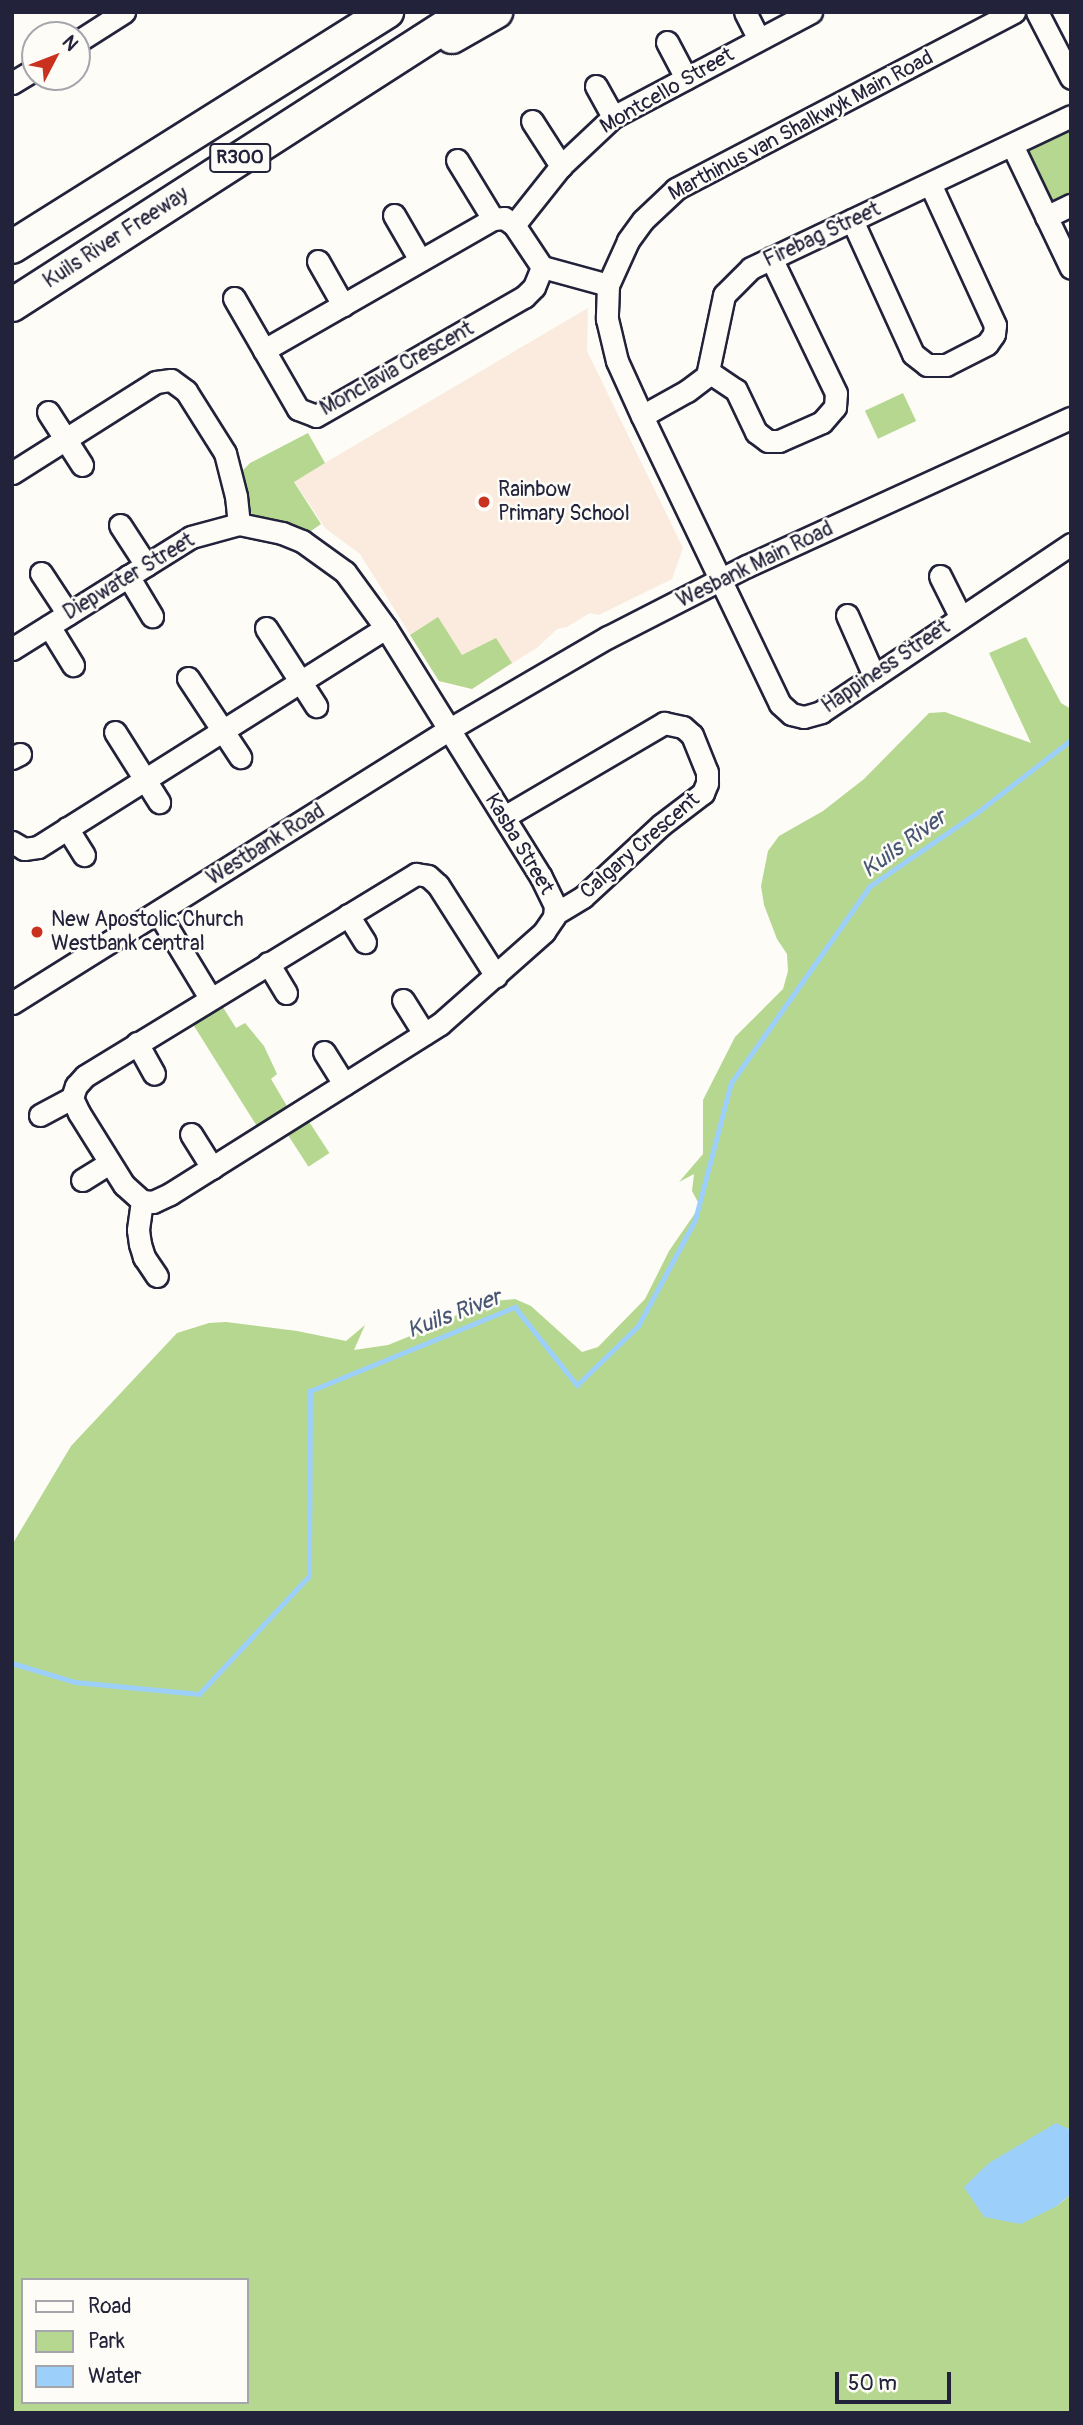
<!DOCTYPE html>
<html>
<head>
<meta charset="utf-8">
<style>
	body { margin:0 }
	#map { position:relative; width:1083px; height:2425px; overflow:hidden; background:#fdfcf7; font-family:Pangolin,sans-serif }
	div>[style] { position:absolute }
	[style*='--x'] { left:calc(var(--x)*1px); top:calc(var(--y)*1px); width:calc(var(--w)*1px); rotate:calc(var(--a)*1deg) }
	.built>* { inset:0; background:#faebde }
	.green>* { inset:0; background:#b6d790; transform-origin:0 0 }
	.water>* { inset:0; background:#9ccffa }
	.stream>* { height:4.5px; margin:-2.25px; padding:0 2.25px; transform-origin:2.25px; border-radius:2.25px; background:#9ccffa }
	.roads { filter:drop-shadow(2px 0 #22223b) drop-shadow(-2px 0 #22223b) drop-shadow(0 2px #22223b) drop-shadow(0 -2px #22223b) }
	.minor>* { height:21px; margin:-10.5px; padding:0 10.5px; transform-origin:10.5px; border-radius:10.5px; background:#fdfcf7 }
	.highway>* { height:32px; margin:-16px; padding:0 16px; transform-origin:16px; border-radius:16px; background:#fdfcf7 }
	.dots>* { width:19px; height:19px; translate:-50% -50%; box-sizing:border-box; border:4px solid #fdfcf7; border-radius:50% }
	span { translate:-50% -50%; white-space:nowrap; text-align:center; line-height:1.15; -webkit-text-stroke:5px #fdfcf7; paint-order:stroke }
	.shield-label span { padding:2px 5px; background:#fdfcf7; border:2px solid; border-radius:5px; -webkit-text-stroke-width:0 }
	.shield-label { font-size:19px; color:#22223b; font-weight:700 }
	.street-label { font-size:21px; color:#22223b }
	.poi-label { font-size:21px; color:#22223b }
	.left { translate:0 -50%; text-align:left }
	.water-label { font-size:23px; color:#475674; font-style:italic }
	.frame { position:absolute; inset:0; border:14px solid #22223b; pointer-events:none }
	.legend { position:absolute; left:21px; top:2278px; width:228px; height:126px; box-sizing:border-box; background:#fdfcf7; border:2px solid #a5a5ac; margin:0; padding:9px 12px; list-style:none; font-size:21px; color:#22223b }
	.legend li { display:flex; align-items:center; gap:14px; height:35px }
	.legend b { width:35px; border:2px solid #a5a5ac }
	.north { position:absolute; left:21px; top:21px; width:70px; height:70px; box-sizing:border-box; background:#fdfcf7; border:2px solid #a5a5ac; border-radius:50%; rotate:48deg; font-size:19px; font-weight:700; line-height:28px; text-align:center; color:#22223b }
	.north::after { content:''; display:block; margin:auto; width:24px; height:32px; background:#c8321e; clip-path:polygon(50% 0,100% 100%,50% 72%,0 100%) }
	.scale { position:absolute; left:835px; top:2372px; width:116px; height:32px; box-sizing:border-box; border:4px solid #22223b; border-top:0; padding-left:9px; font-size:21px; line-height:24px; white-space:nowrap; color:#22223b; -webkit-text-stroke:5px #fdfcf7; paint-order:stroke }
</style>
</head>
<body>
<div id="map">
	<div class="built">
		<i style="clip-path:polygon(588px 308px,587px 351px,683px 548px,672px 579px,599px 615px,590px 613px,567px 627px,557px 629px,538px 647px,472px 689px,439px 681px,360px 554px,325px 528px,294px 481px)"></i>
	</div>
	<div class="green">
		<i style="clip-path:polygon(1071px 127px,1071px 198px,1052px 201px,1048px 199px,1027px 154px,1032px 146px)"></i>
		<i style="left:903px;top:393px;width:31px;height:42px;rotate:65deg"></i>
		<i style="clip-path:polygon(308px 433px,325px 463px,294px 482px,321px 524px,311px 531px,252px 514px,245px 502px,241px 472px,250px 463px)"></i>
		<i style="clip-path:polygon(438px 617px,462px 655px,496px 638px,512px 663px,472px 689px,439px 681px,410px 635px)"></i>
		<i style="clip-path:polygon(evenodd,1026px 637px,1061px 703px,1071px 709px,1071px 2130px,1055px 2123px,1057px 2206px,1071px 2194px,1071px 2413px,12px 2413px,12px 1545px,71px 1446px,177px 1333px,209px 1323px,226px 1322px,297px 1331px,346px 1341px,365px 1325px,354px 1350px,388px 1345px,435px 1326px,482px 1302px,515px 1299px,531px 1306px,582px 1352px,598px 1347px,645px 1299px,669px 1251px,700px 1206px,692px 1191px,694px 1174px,679px 1182px,703px 1154px,703px 1100px,735px 1037px,783px 989px,788px 971px,787px 954px,777px 939px,764px 905px,761px 886px,768px 851px,779px 836px,823px 811px,864px 779px,929px 713px,945px 712px,1031px 743px,989px 653px,1026px 637px,23px 2280px,247px 2280px,247px 2402px,23px 2402px,23px 2280px)"></i>
		<i style="clip-path:polygon(219px 1001px,236px 1028px,245px 1023px,264px 1046px,277px 1074px,271px 1079px,291px 1113px,260px 1131px,189px 1018px)"></i>
		<i style="left:306px;top:1117px;width:43px;height:25px;rotate:57deg"></i>
	</div>
	<div class="water">
		<i style="clip-path:polygon(1056px 2123px,1071px 2130px,1071px 2194px,1057px 2206px,1021px 2224px,984px 2217px,964px 2187px,989px 2163px)"></i>
	</div>
	<div class="stream">
		<i style="--x:12;--y:1663;--w:66;--a:16.8"></i>
		<i style="--x:75;--y:1682;--w:125;--a:5.5"></i>
		<i style="--x:199;--y:1694;--w:161;--a:-47"></i>
		<i style="--x:309;--y:1576;--w:185;--a:-89.7"></i>
		<i style="--x:310;--y:1391;--w:222;--a:-22.3"></i>
		<i style="--x:515;--y:1307;--w:100;--a:51.5"></i>
		<i style="--x:577;--y:1385;--w:85;--a:-44"></i>
		<i style="--x:638;--y:1326;--w:120;--a:-61.7"></i>
		<i style="--x:695;--y:1220;--w:142;--a:-75.3"></i>
		<i style="--x:731;--y:1083;--w:241;--a:-54.8"></i>
		<i style="--x:870;--y:886;--w:127;--a:-34.4"></i>
		<i style="--x:975;--y:814;--w:121;--a:-37.6"></i>
	</div>
	<div class="roads">
		<div class="minor">
			<i style="--x:745;--y:12;--w:30;--a:63"></i>
			<i style="--x:1014;--y:12;--w:382;--a:152.4"></i>
			<i style="--x:676;--y:189;--w:45;--a:136.8"></i>
			<i style="--x:643;--y:220;--w:26;--a:126"></i>
			<i style="--x:628;--y:241;--w:48;--a:114.4"></i>
			<i style="--x:608;--y:285;--w:34;--a:92"></i>
			<i style="--x:607;--y:319;--w:43;--a:76.6"></i>
			<i style="--x:617;--y:361;--w:60;--a:65.6"></i>
			<i style="--x:642;--y:416;--w:319;--a:64.4"></i>
			<i style="--x:780;--y:704;--w:15;--a:42"></i>
			<i style="--x:791;--y:714;--w:13;--a:13"></i>
			<i style="--x:804;--y:717;--w:18;--a:-16"></i>
			<i style="--x:821;--y:712;--w:301;--a:-33.9"></i>
			<i style="--x:1037;--y:12;--w:74;--a:62.7"></i>
			<i style="--x:77;--y:42;--w:56;--a:-32.6"></i>
			<i style="--x:667;--y:42;--w:41;--a:62.2"></i>
			<i style="--x:12;--y:83;--w:27;--a:-31"></i>
			<i style="--x:596;--y:86;--w:35;--a:61"></i>
			<i style="--x:532;--y:121;--w:54;--a:57.2"></i>
			<i style="--x:1012;--y:145;--w:136;--a:64.4"></i>
			<i style="--x:457;--y:160;--w:69;--a:58.6"></i>
			<i style="--x:394;--y:215;--w:52;--a:60"></i>
			<i style="--x:1046;--y:217;--w:28;--a:-26"></i>
			<i style="--x:852;--y:220;--w:147;--a:65.5"></i>
			<i style="--x:913;--y:354;--w:18;--a:38"></i>
			<i style="--x:927;--y:365;--w:19;--a:0"></i>
			<i style="--x:946;--y:365;--w:46;--a:-27.1"></i>
			<i style="--x:987;--y:344;--w:12;--a:-55"></i>
			<i style="--x:994;--y:334;--w:9;--a:-84"></i>
			<i style="--x:995;--y:325;--w:155;--a:-114.7"></i>
			<i style="--x:514;--y:225;--w:75;--a:-51.5"></i>
			<i style="--x:561;--y:166;--w:71;--a:-43.3"></i>
			<i style="--x:613;--y:117;--w:224;--a:-27.9"></i>
			<i style="--x:318;--y:261;--w:51;--a:60.4"></i>
			<i style="--x:542;--y:267;--w:50;--a:-123.7"></i>
			<i style="--x:514;--y:225;--w:12;--a:-145"></i>
			<i style="--x:504;--y:218;--w:11;--a:175"></i>
			<i style="--x:493;--y:219;--w:264;--a:150.2"></i>
			<i style="--x:264;--y:350;--w:68;--a:60"></i>
			<i style="--x:298;--y:409;--w:19;--a:21"></i>
			<i style="--x:316;--y:416;--w:240;--a:-29.8"></i>
			<i style="--x:524;--y:297;--w:14;--a:-45"></i>
			<i style="--x:534;--y:287;--w:22;--a:-68"></i>
			<i style="--x:542;--y:267;--w:68;--a:15.3"></i>
			<i style="--x:234;--y:298;--w:60;--a:60"></i>
			<i style="--x:709;--y:372;--w:32;--a:34"></i>
			<i style="--x:736;--y:390;--w:47;--a:64.5"></i>
			<i style="--x:756;--y:432;--w:15;--a:37"></i>
			<i style="--x:768;--y:441;--w:11;--a:0"></i>
			<i style="--x:779;--y:441;--w:47;--a:-23.8"></i>
			<i style="--x:822;--y:422;--w:20;--a:-49"></i>
			<i style="--x:835;--y:407;--w:14;--a:-86"></i>
			<i style="--x:836;--y:393;--w:150;--a:-115.7"></i>
			<i style="--x:48;--y:412;--w:63;--a:57.3"></i>
			<i style="--x:642;--y:416;--w:51;--a:-29.1"></i>
			<i style="--x:687;--y:391;--w:25;--a:-37"></i>
			<i style="--x:707;--y:376;--w:83;--a:-78.1"></i>
			<i style="--x:724;--y:295;--w:38;--a:-45"></i>
			<i style="--x:751;--y:268;--w:354;--a:-25.4"></i>
			<i style="--x:12;--y:473;--w:170;--a:-32.3"></i>
			<i style="--x:156;--y:382;--w:15;--a:-8"></i>
			<i style="--x:171;--y:380;--w:19;--a:36"></i>
			<i style="--x:186;--y:391;--w:73;--a:57.8"></i>
			<i style="--x:225;--y:453;--w:44;--a:75.7"></i>
			<i style="--x:236;--y:496;--w:28;--a:84"></i>
			<i style="--x:120;--y:525;--w:48;--a:57"></i>
			<i style="--x:41;--y:573;--w:49;--a:56.6"></i>
			<i style="--x:128;--y:576;--w:47;--a:59"></i>
			<i style="--x:940;--y:576;--w:45;--a:63.4"></i>
			<i style="--x:847;--y:615;--w:67;--a:66.1"></i>
			<i style="--x:49;--y:626;--w:46;--a:58.4"></i>
			<i style="--x:266;--y:628;--w:93;--a:57.3"></i>
			<i style="--x:12;--y:649;--w:211;--a:-32"></i>
			<i style="--x:191;--y:537;--w:50;--a:-15.2"></i>
			<i style="--x:239;--y:524;--w:44;--a:11.8"></i>
			<i style="--x:282;--y:533;--w:22;--a:22"></i>
			<i style="--x:302;--y:541;--w:53;--a:35.8"></i>
			<i style="--x:345;--y:572;--w:69;--a:53.8"></i>
			<i style="--x:386;--y:628;--w:293;--a:58.1"></i>
			<i style="--x:541;--y:877;--w:32;--a:64"></i>
			<i style="--x:555;--y:906;--w:11;--a:95"></i>
			<i style="--x:554;--y:917;--w:18;--a:124"></i>
			<i style="--x:544;--y:932;--w:139;--a:138.5"></i>
			<i style="--x:440;--y:1024;--w:319;--a:147.8"></i>
			<i style="--x:170;--y:1194;--w:19;--a:155"></i>
			<i style="--x:153;--y:1202;--w:11;--a:-175"></i>
			<i style="--x:142;--y:1201;--w:29;--a:98"></i>
			<i style="--x:138;--y:1230;--w:14;--a:82"></i>
			<i style="--x:140;--y:1244;--w:14;--a:73"></i>
			<i style="--x:144;--y:1257;--w:23;--a:56"></i>
			<i style="--x:188;--y:678;--w:95;--a:56.6"></i>
			<i style="--x:115;--y:732;--w:83;--a:57.8"></i>
			<i style="--x:12;--y:758;--w:9;--a:-27"></i>
			<i style="--x:504;--y:817;--w:186;--a:-30.4"></i>
			<i style="--x:664;--y:723;--w:19;--a:12"></i>
			<i style="--x:683;--y:727;--w:12;--a:42"></i>
			<i style="--x:692;--y:735;--w:40;--a:68"></i>
			<i style="--x:707;--y:772;--w:11;--a:90"></i>
			<i style="--x:707;--y:783;--w:11;--a:112"></i>
			<i style="--x:703;--y:793;--w:53;--a:142.7"></i>
			<i style="--x:661;--y:825;--w:106;--a:137.3"></i>
			<i style="--x:583;--y:897;--w:31;--a:149"></i>
			<i style="--x:67;--y:828;--w:32;--a:58"></i>
			<i style="--x:12;--y:842;--w:14;--a:30"></i>
			<i style="--x:24;--y:849;--w:14;--a:-8"></i>
			<i style="--x:38;--y:847;--w:411;--a:-32.2"></i>
			<i style="--x:158;--y:912;--w:100;--a:58.8"></i>
			<i style="--x:348;--y:915;--w:32;--a:58"></i>
			<i style="--x:268;--y:963;--w:35;--a:59"></i>
			<i style="--x:403;--y:1000;--w:40;--a:58"></i>
			<i style="--x:12;--y:1003;--w:514;--a:-32.05"></i>
			<i style="--x:448;--y:730;--w:185;--a:-30.2"></i>
			<i style="--x:608;--y:637;--w:156;--a:-27.1"></i>
			<i style="--x:747;--y:566;--w:356;--a:-24.6"></i>
			<i style="--x:137;--y:1043;--w:35;--a:61"></i>
			<i style="--x:324;--y:1052;--w:38;--a:58"></i>
			<i style="--x:40;--y:1115;--w:36;--a:-28"></i>
			<i style="--x:191;--y:1134;--w:40;--a:58"></i>
			<i style="--x:82;--y:1180;--w:32;--a:-32"></i>
			<i style="--x:142;--y:1201;--w:24;--a:-138"></i>
			<i style="--x:124;--y:1185;--w:85;--a:-122"></i>
			<i style="--x:79;--y:1113;--w:17;--a:-115"></i>
			<i style="--x:72;--y:1098;--w:13;--a:-72"></i>
			<i style="--x:76;--y:1086;--w:13;--a:-48"></i>
			<i style="--x:85;--y:1076;--w:388;--a:-31.4"></i>
			<i style="--x:416;--y:874;--w:12;--a:9"></i>
			<i style="--x:428;--y:876;--w:13;--a:42"></i>
			<i style="--x:438;--y:885;--w:108;--a:57.5"></i>
		</div>
		<div class="highway">
			<i style="--x:452;--y:37;--w:51;--a:-29.6"></i>
			<i style="--x:12;--y:247;--w:443;--a:-32.1"></i>
			<i style="--x:12;--y:305;--w:542;--a:-32.72"></i>
		</div>
	</div>
	<div class="dots">
		<i style="left:484px;top:502px;background:#c8321e"></i>
		<i style="left:37px;top:932px;background:#c8321e"></i>
	</div>
	<div class="shield-label">
		<span style="left:240px;top:158px">R300</span>
	</div>
	<div class="street-label">
		<span style="left:667px;top:91px;rotate:-30deg">Montcello Street</span>
		<span style="left:801px;top:126px;rotate:-28deg">Marthinus van Shalkwyk Main Road</span>
		<span style="left:822px;top:235px;rotate:-25deg">Firebag Street</span>
		<span style="left:116px;top:238px;rotate:-33deg">Kuils River Freeway</span>
		<span style="left:397px;top:369px;rotate:-29deg">Monclavia Crescent</span>
		<span style="left:755px;top:565px;rotate:-26deg">Wesbank Main Road</span>
		<span style="left:129px;top:577px;rotate:-31deg">Diepwater Street</span>
		<span style="left:886px;top:667px;rotate:-34deg">Happiness Street</span>
		<span style="left:519px;top:844px;rotate:59deg">Kasba Street</span>
		<span style="left:266px;top:845px;rotate:-32deg">Westbank Road</span>
		<span style="left:640px;top:846px;rotate:-41deg">Calgary Crescent</span>
	</div>
	<div class="poi-label">
		<span class="left" style="left:498px;top:502px">Rainbow<br>Primary School</span>
		<span class="left" style="left:51px;top:932px">New Apostolic Church<br>Westbank central</span>
	</div>
	<div class="water-label">
		<span style="left:904px;top:844px;rotate:-36deg">Kuils River</span>
		<span style="left:454px;top:1314px;rotate:-21deg">Kuils River</span>
	</div>
	<div class="frame"></div>
	<ul class="legend">
	<li><b style="height:9px;background:#fdfcf7"></b>Road</li>
	<li><b style="height:19px;background:#b6d790"></b>Park</li>
	<li><b style="height:19px;background:#9ccffa"></b>Water</li>
	</ul>
	<div class="north">N</div>
	<div class="scale">50 m</div>
</div>
</body>
</html>
